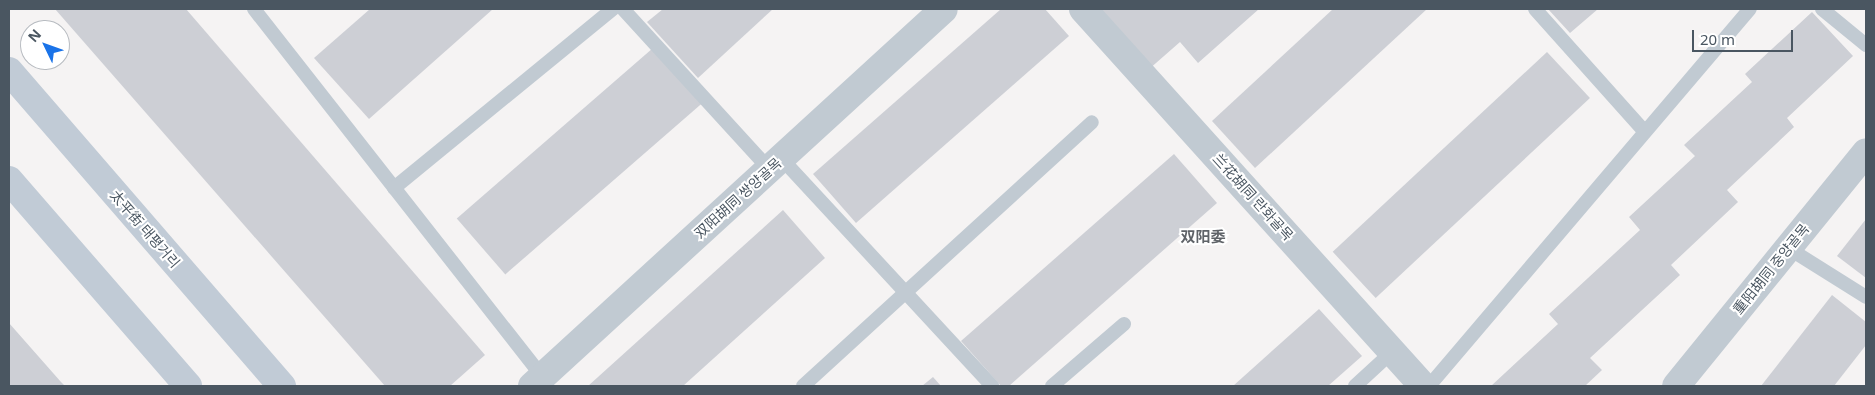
<!DOCTYPE html>
<html>
<head>
<meta charset="utf-8">
<style>
	body { margin:0 }
	#map { position:relative; width:1875px; height:395px; overflow:hidden; background:#f5f3f3; font-family:"Noto Sans","Noto Sans SC","Noto Sans KR",sans-serif }
	div>[style] { position:absolute }
	[style*='--x'] { left:calc(var(--x)*1px); top:calc(var(--y)*1px); width:calc(var(--w)*1px); rotate:calc(var(--a)*1deg) }
	.building>* { inset:0; background:#cdcfd5; transform-origin:0 0 }
	.service>* { height:14px; margin:-7px; padding:0 7px; transform-origin:7px; border-radius:7px; background:#c1cad2 }
	.minor>* { height:28px; margin:-14px; padding:0 14px; transform-origin:14px; border-radius:14px; background:#c1cad2 }
	.secondary>* { height:28px; margin:-14px; padding:0 14px; transform-origin:14px; border-radius:14px; background:#c1cbd6 }
	span { translate:-50% -50%; white-space:nowrap; text-align:center; line-height:1.15; -webkit-text-stroke:4px #fff; paint-order:stroke }
	.street-label { font-size:14px; color:#4a5661 }
	.neighbourhood-label { font-size:15px; color:#5f6368; font-weight:700 }
	.frame { position:absolute; inset:0; border:10px solid #4a5661; pointer-events:none }
	.north { position:absolute; left:20px; top:20px; width:50px; height:50px; box-sizing:border-box; background:#fff; border:1px solid #b7bbc0; border-radius:50%; rotate:312deg; font-size:14px; font-weight:700; line-height:20px; text-align:center; color:#4a5661 }
	.north::after { content:''; display:block; margin:auto; width:18px; height:22px; background:#1a73e8; clip-path:polygon(50% 0,100% 100%,50% 72%,0 100%) }
	.scale { position:absolute; left:1692px; top:30px; width:101px; height:22px; box-sizing:border-box; border:2px solid #4a5661; border-top:0; padding-left:6px; font-size:15px; line-height:18px; white-space:nowrap; color:#4a5661; -webkit-text-stroke:4px #fff; paint-order:stroke }
</style>
</head>
<body>
<div id="map">
	<div class="building">
		<i style="clip-path:polygon(55px 9px,186px 9px,485px 355px,450px 386px,385px 386px)"></i>
		<i style="clip-path:polygon(370px 9px,493px 9px,369px 119px,314px 58px)"></i>
		<i style="clip-path:polygon(663px 9px,773px 9px,698px 78px,647px 22px)"></i>
		<i style="clip-path:polygon(1001px 9px,1045px 9px,1069px 36px,856px 223px,813px 174px)"></i>
		<i style="clip-path:polygon(1093px 9px,1259px 9px,1198px 63px,1180px 42px,1148px 70px)"></i>
		<i style="clip-path:polygon(1333px 9px,1427px 9px,1255px 168px,1212px 121px)"></i>
		<i style="clip-path:polygon(1548px 9px,1598px 9px,1570px 33px)"></i>
		<i style="clip-path:polygon(1812px 12px,1853px 56px,1787px 118px,1794px 127px,1727px 190px,1738px 202px,1671px 265px,1680px 275px,1590px 358px,1602px 370px,1585px 386px,1491px 386px,1558px 324px,1549px 314px,1640px 230px,1629px 217px,1695px 156px,1684px 145px,1752px 82px,1745px 74px)"></i>
		<i style="left:653px;top:48px;width:74px;height:260px;rotate:49deg"></i>
		<i style="left:1547px;top:52px;width:63px;height:293px;rotate:47deg"></i>
		<i style="clip-path:polygon(1174px 154px,1217px 203px,1009px 386px,1001px 386px,961px 341px)"></i>
		<i style="clip-path:polygon(783px 210px,825px 258px,683px 386px,588px 386px)"></i>
		<i style="clip-path:polygon(1866px 219px,1866px 278px,1837px 256px)"></i>
		<i style="clip-path:polygon(1832px 295px,1866px 322px,1866px 345px,1834px 386px,1761px 386px)"></i>
		<i style="clip-path:polygon(1319px 309px,1362px 356px,1328px 386px,1233px 386px)"></i>
		<i style="clip-path:polygon(9px 323px,61px 382px,65px 386px,9px 386px)"></i>
		<i style="clip-path:polygon(933px 377px,941px 386px,922px 386px)"></i>
	</div>
	<div class="service">
		<i style="--x:254;--y:9;--w:472;--a:51.9"></i>
		<i style="--x:623;--y:9;--w:217;--a:47.6"></i>
		<i style="--x:1535;--y:9;--w:164;--a:48.2"></i>
		<i style="--x:1822;--y:9;--w:57;--a:39.3"></i>
		<i style="--x:781;--y:158;--w:311;--a:47.2"></i>
		<i style="--x:394;--y:188;--w:283;--a:-39.3"></i>
		<i style="--x:1788;--y:248;--w:92;--a:32.1"></i>
		<i style="--x:803;--y:386;--w:391;--a:-42.4"></i>
		<i style="--x:1052;--y:386;--w:95;--a:-40.7"></i>
		<i style="--x:1355;--y:386;--w:50;--a:-42.6"></i>
		<i style="--x:1429;--y:386;--w:495;--a:-49.6"></i>
	</div>
	<div class="minor">
		<i style="--x:1083;--y:9;--w:508;--a:47.95"></i>
		<i style="--x:532;--y:386;--w:558;--a:-42.46"></i>
		<i style="--x:1676;--y:386;--w:301;--a:-50.9"></i>
	</div>
	<div class="secondary">
		<i style="--x:9;--y:71;--w:417;--a:49.1"></i>
		<i style="--x:9;--y:180;--w:273;--a:49"></i>
	</div>
	<div class="street-label">
		<span style="left:1253px;top:197px;rotate:48deg">兰花胡同 란화골목</span>
		<span style="left:738px;top:198px;rotate:-42deg">双阳胡同 쌍양골목</span>
		<span style="left:145px;top:229px;rotate:49deg">太平街 태평거리</span>
		<span style="left:1771px;top:269px;rotate:-51deg">重阳胡同 중양골목</span>
	</div>
	<div class="neighbourhood-label">
		<span style="left:1203px;top:237px">双阳委</span>
	</div>
	<div class="frame"></div>
	<div class="north">N</div>
	<div class="scale">20 m</div>
</div>
</body>
</html>
